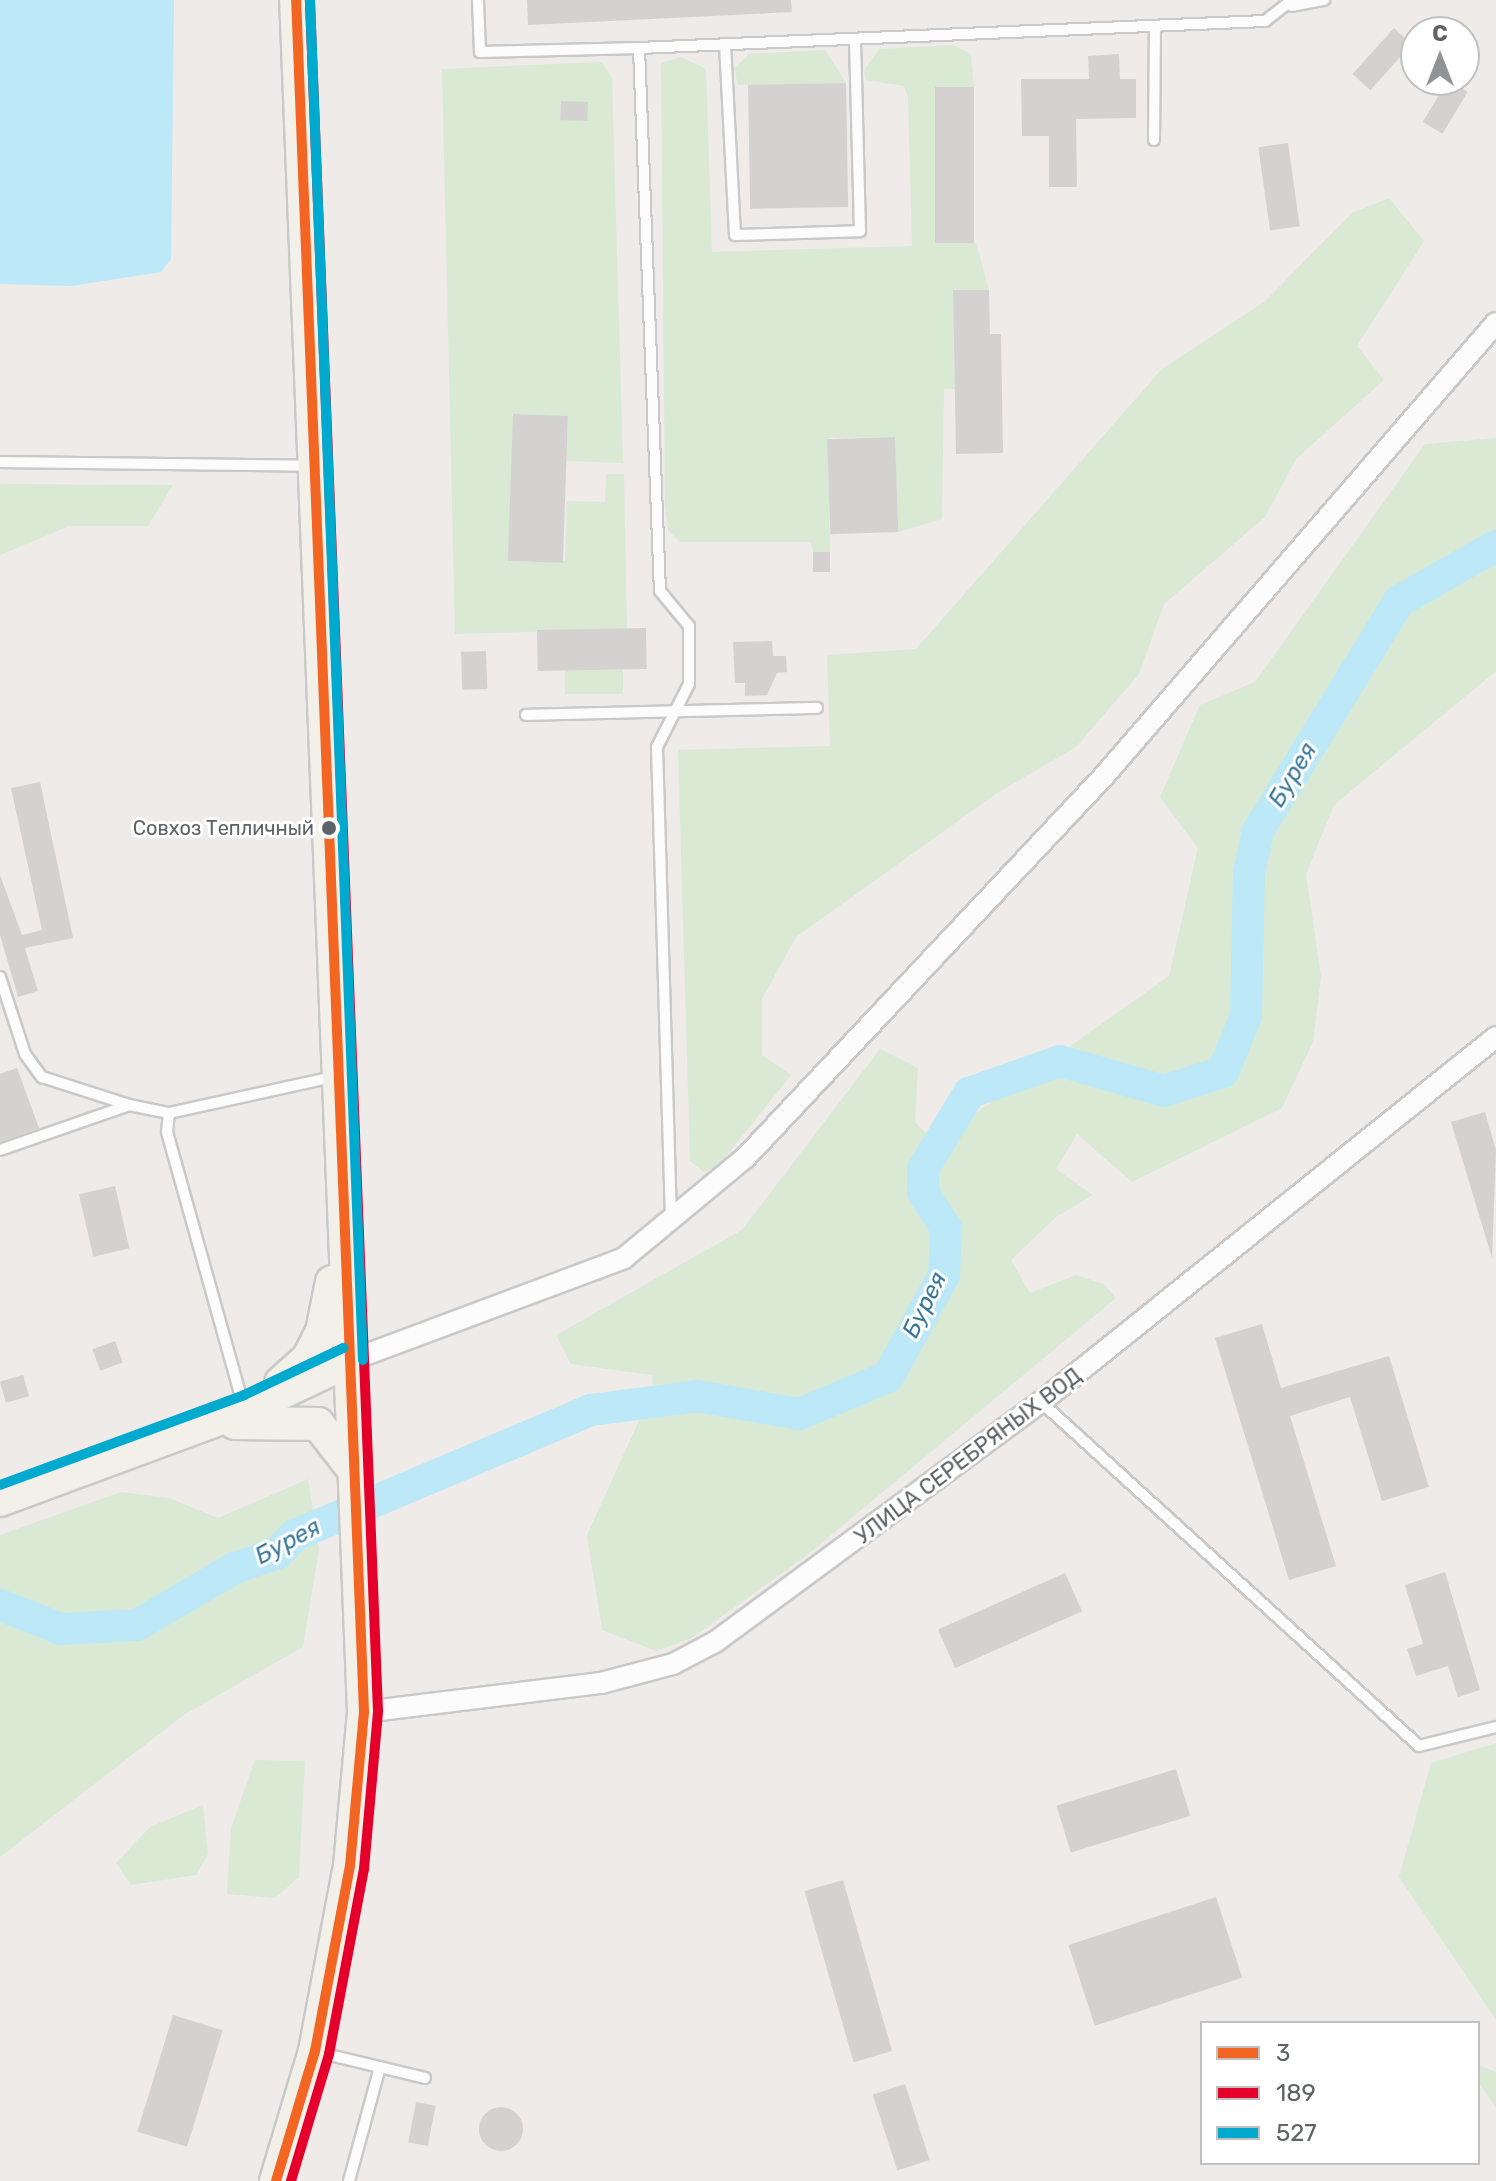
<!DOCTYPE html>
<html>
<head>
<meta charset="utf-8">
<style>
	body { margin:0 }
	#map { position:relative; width:1496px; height:2181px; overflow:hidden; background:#eeebe8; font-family:Rubik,sans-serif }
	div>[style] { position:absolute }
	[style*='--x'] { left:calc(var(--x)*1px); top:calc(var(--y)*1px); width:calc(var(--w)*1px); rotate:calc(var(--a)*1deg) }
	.green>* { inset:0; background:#dae9d4; transform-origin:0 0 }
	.water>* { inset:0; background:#bce8f8 }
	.river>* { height:32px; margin:-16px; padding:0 16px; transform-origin:16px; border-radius:16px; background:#bce8f8 }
	.building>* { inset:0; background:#d4d2d1; transform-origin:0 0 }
	.round { border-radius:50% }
	.roads { filter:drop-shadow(2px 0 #c8c9c8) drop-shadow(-2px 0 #c8c9c8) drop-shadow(0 2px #c8c9c8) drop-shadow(0 -2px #c8c9c8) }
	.service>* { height:10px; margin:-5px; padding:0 5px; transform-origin:5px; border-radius:5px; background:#fcfcfc }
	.minor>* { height:20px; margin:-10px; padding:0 10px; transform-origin:10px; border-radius:10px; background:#fcfcfc }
	.primary>* { height:32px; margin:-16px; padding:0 16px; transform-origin:16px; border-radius:16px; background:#f3efe9 }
	.bus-1>* { height:10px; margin:-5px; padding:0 5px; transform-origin:5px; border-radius:5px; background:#f26522 }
	.bus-2>* { height:10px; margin:-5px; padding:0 5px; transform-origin:5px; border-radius:5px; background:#e4002b }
	.bus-3>* { height:10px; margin:-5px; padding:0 5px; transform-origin:5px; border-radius:5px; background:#00a9ce }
	.dots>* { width:22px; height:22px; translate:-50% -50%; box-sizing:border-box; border:4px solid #fff; border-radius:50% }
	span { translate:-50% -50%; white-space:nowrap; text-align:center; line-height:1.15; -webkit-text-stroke:6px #fff; paint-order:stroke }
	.bus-label { font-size:20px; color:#5e6367 }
	.right { translate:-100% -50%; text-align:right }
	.street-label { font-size:22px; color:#5e6367 }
	.water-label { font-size:24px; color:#397799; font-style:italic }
	.legend { position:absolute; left:1200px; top:2021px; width:280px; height:144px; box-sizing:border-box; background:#fff; border:2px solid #bfc1c2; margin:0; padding:10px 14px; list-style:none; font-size:24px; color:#5e6367 }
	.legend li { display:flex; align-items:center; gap:16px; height:40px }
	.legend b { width:40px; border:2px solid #bfc1c2 }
	.north { position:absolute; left:1400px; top:16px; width:80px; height:80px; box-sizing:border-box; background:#fff; border:2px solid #bfc1c2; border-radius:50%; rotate:0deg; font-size:22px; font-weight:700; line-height:32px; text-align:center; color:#5e6367 }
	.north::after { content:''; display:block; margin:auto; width:28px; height:36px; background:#909394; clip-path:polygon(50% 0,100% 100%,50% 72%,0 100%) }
</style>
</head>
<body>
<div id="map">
	<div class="green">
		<i style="clip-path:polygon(953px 45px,971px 54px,974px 87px,936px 87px,937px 243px,976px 243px,989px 290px,953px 291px,955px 389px,944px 389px,942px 519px,898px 532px,895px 437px,828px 438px,830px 552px,813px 552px,811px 542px,680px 542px,668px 530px,665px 505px,661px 63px,681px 57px,706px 69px,712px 252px,912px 246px,908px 97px,904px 86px,866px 80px,864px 70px,879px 49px)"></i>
		<i style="clip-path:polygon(825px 50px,846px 83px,738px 85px,734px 69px,749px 54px)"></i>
		<i style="clip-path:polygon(602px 62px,612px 78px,623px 463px,567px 461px,568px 416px,514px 415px,511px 561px,533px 562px,534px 503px,543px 561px,565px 561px,567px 501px,605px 502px,606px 474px,624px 474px,627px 629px,455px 634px,442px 69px)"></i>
		<i style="clip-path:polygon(1389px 198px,1424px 241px,1357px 346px,1384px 380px,1296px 459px,1265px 517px,1164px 604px,1139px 674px,1076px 747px,997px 793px,796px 937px,762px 999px,762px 1055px,791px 1075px,719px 1165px,704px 1172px,690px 1161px,678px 750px,830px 746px,827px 655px,916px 649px,1162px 369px,1264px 302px,1352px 213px)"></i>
		<i style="clip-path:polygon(1496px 438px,1496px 671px,1334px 805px,1306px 874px,1321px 977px,1313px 1042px,1282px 1108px,1132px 1182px,1077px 1134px,1056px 1169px,1093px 1195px,1056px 1217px,1011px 1260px,1030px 1293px,1076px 1275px,1104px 1284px,1116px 1298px,806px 1556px,692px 1638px,656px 1651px,602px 1630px,587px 1535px,653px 1390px,652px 1375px,571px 1364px,556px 1335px,742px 1230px,880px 1049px,918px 1068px,915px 1122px,935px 1142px,1169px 976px,1198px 848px,1160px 797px,1200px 705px,1255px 682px,1425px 444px)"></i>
		<i style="clip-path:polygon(0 484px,173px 485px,148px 526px,69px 526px,0 555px)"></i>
		<i style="left:623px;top:670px;width:24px;height:58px;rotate:90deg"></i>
		<i style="clip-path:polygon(308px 1479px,319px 1550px,303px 1647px,185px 1714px,0 1857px,0 1535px,121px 1492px,169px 1498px,218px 1518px)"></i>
		<i style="clip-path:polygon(1496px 1743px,1496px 2020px,1399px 1877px,1431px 1763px)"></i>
		<i style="clip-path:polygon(255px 1760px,305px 1761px,299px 1877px,275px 1898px,227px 1894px,231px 1828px)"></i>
		<i style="clip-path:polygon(203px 1805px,208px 1854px,196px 1875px,131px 1885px,116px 1863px,150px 1827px)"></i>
		<i style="clip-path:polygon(1478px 2065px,1496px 2072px,1496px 2108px,1478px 2082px)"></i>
	</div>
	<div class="water">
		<i style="clip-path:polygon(0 0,174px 0,171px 259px,161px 272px,71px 286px,0 284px)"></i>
	</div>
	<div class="river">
		<i style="--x:0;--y:1605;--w:66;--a:21.5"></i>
		<i style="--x:61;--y:1629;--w:76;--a:-3"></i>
		<i style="--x:137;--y:1625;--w:113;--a:-30.2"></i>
		<i style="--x:235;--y:1568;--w:46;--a:-19.2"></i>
		<i style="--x:278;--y:1553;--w:25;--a:-47"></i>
		<i style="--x:295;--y:1535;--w:321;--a:-22.9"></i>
		<i style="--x:591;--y:1410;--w:107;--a:-7.5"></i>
		<i style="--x:697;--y:1396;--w:104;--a:10"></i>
		<i style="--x:799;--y:1414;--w:96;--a:-22.6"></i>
		<i style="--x:888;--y:1377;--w:116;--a:-61.2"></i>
		<i style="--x:944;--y:1275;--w:47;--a:-87.6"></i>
		<i style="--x:946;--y:1228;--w:43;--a:-122.6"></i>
		<i style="--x:923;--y:1192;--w:23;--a:-90"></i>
		<i style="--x:923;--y:1169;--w:89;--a:-58.8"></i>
		<i style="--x:969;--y:1093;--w:96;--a:-19.4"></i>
		<i style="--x:1060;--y:1061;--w:108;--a:16.1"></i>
		<i style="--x:1164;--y:1091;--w:62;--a:-17.9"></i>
		<i style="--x:1223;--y:1072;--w:61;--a:-67.7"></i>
		<i style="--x:1246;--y:1016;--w:144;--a:-88.8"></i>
		<i style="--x:1249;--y:872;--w:42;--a:-77.6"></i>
		<i style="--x:1258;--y:831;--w:270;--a:-58.5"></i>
		<i style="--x:1399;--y:601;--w:112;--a:-29.6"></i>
	</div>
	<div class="building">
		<i style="clip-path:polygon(527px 0,791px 0,792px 12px,528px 25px)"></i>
		<i style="left:1394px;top:28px;width:24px;height:62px;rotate:42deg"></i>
		<i style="clip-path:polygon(1119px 54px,1120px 79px,1136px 79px,1136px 118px,1076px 119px,1077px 187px,1049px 187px,1049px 136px,1022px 136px,1021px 79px,1089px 79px,1088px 56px)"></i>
		<i style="left:1448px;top:80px;width:23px;height:49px;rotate:31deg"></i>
		<i style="left:846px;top:83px;width:124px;height:98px;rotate:89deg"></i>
		<i style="left:935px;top:87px;width:39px;height:156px"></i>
		<i style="left:561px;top:101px;width:27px;height:19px;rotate:2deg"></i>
		<i style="left:1288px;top:143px;width:84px;height:30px;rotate:82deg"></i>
		<i style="clip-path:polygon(953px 290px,989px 290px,990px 334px,1001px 334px,1003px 453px,956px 454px)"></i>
		<i style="left:513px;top:414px;width:55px;height:147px;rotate:2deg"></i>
		<i style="left:895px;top:437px;width:95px;height:68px;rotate:88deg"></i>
		<i style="left:813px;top:552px;width:17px;height:20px"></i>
		<i style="left:646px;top:628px;width:41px;height:109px;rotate:89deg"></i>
		<i style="clip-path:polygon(772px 641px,773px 656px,786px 656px,787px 672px,777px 673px,767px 695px,745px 696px,745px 683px,735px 683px,733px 642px)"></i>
		<i style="left:486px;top:651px;width:38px;height:25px;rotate:88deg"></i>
		<i style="clip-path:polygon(40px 782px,73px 938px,25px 948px,38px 991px,18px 997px,0 935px,0 875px,22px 935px,42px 930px,11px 788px)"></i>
		<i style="clip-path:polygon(17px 1068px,39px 1128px,0 1142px,0 1074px)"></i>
		<i style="clip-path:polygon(1485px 1112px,1496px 1150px,1492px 1258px,1451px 1122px)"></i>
		<i style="left:115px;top:1186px;width:64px;height:37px;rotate:77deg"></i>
		<i style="clip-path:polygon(1262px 1324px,1281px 1388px,1389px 1356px,1429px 1487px,1382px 1501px,1350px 1397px,1290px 1416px,1336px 1566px,1289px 1580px,1215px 1338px)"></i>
		<i style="left:115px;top:1341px;width:23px;height:24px;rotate:70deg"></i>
		<i style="left:23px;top:1375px;width:22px;height:24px;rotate:74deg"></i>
		<i style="clip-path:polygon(1445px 1572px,1480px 1690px,1458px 1697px,1448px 1666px,1416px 1676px,1407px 1649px,1423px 1644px,1405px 1585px)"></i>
		<i style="left:1065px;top:1573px;width:42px;height:139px;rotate:66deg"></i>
		<i style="left:1176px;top:1769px;width:49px;height:125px;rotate:73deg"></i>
		<i style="left:843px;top:1880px;width:178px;height:40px;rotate:74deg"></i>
		<i style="left:1216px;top:1897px;width:85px;height:155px;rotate:72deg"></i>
		<i style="left:173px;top:2015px;width:52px;height:122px;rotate:17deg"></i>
		<i style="left:905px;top:2084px;width:80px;height:34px;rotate:72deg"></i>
		<i style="left:416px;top:2102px;width:20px;height:41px;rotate:11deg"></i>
		<i class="round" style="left:479px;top:2107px;width:44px;height:44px"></i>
	</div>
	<div class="roads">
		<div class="service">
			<i style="--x:478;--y:0;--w:52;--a:87.8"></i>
			<i style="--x:480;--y:52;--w:159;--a:-1.4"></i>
			<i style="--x:639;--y:48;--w:543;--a:87.79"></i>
			<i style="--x:660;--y:591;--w:45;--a:50.4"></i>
			<i style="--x:689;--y:626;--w:58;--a:90"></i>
			<i style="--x:689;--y:684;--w:71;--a:116.9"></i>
			<i style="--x:657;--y:747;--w:470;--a:88.3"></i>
			<i style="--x:1292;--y:6;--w:33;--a:-11"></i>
			<i style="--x:725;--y:44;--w:191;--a:87"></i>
			<i style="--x:735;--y:235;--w:125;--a:-1.8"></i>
			<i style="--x:860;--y:231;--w:192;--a:-91.5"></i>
			<i style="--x:639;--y:48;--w:627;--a:-2.47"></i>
			<i style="--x:1265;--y:21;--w:34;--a:-38"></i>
			<i style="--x:1154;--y:140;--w:114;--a:-89.5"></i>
			<i style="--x:0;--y:462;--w:309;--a:0.7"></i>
			<i style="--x:526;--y:715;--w:291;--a:-1.4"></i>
			<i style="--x:0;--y:977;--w:81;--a:72"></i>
			<i style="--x:25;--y:1054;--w:29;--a:54"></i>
			<i style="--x:42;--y:1077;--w:91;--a:17.8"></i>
			<i style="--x:169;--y:1113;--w:19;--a:96"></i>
			<i style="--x:167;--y:1132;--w:283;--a:74.4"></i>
			<i style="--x:0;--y:1150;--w:137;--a:-19.2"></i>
			<i style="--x:129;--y:1105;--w:41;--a:11.3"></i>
			<i style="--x:169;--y:1113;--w:168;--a:-12.4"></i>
			<i style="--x:1041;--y:1402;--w:511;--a:42.3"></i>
			<i style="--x:1419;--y:1746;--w:79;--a:-13.9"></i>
			<i style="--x:317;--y:2052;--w:111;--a:13.5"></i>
			<i style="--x:349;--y:2181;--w:118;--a:-74.8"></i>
		</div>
		<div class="minor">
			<i style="--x:349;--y:1361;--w:294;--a:-20.5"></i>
			<i style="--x:624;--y:1258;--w:158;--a:-39.6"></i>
			<i style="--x:746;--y:1157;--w:523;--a:-46.78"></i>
			<i style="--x:1104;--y:776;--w:599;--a:-49.13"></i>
			<i style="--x:364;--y:1712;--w:239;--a:-7"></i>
			<i style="--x:601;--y:1683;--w:74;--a:-14.8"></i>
			<i style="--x:673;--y:1664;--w:47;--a:-27.6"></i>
			<i style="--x:715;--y:1642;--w:405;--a:-36.4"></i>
			<i style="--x:1041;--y:1402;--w:583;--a:-38.74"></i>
		</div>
		<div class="primary">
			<i style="--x:281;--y:1383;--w:36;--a:-42"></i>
			<i style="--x:308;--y:1359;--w:30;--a:-63"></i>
			<i style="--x:322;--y:1332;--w:51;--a:-78.7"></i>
			<i style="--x:235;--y:1423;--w:83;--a:0.7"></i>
			<i style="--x:318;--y:1424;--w:57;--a:52.1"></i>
			<i style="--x:0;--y:1500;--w:265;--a:-20.3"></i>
			<i style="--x:249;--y:1408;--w:110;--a:-25.2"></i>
			<i style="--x:276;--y:2181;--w:136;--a:-73.3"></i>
			<i style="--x:315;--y:2051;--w:188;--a:-79.3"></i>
			<i style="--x:350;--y:1866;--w:155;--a:-84.8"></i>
			<i style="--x:364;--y:1712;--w:1713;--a:-92.27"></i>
		</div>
	</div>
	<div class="bus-1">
		<i style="--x:276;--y:2181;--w:136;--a:-73.3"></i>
		<i style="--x:315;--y:2051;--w:188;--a:-79.3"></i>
		<i style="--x:350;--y:1866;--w:155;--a:-84.8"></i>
		<i style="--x:364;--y:1712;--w:1713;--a:-92.27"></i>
	</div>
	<div class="bus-2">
		<i style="--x:291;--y:2181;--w:133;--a:-73.3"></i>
		<i style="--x:329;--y:2054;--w:188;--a:-79.3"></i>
		<i style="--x:364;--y:1869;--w:159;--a:-84.9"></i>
		<i style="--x:378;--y:1711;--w:1712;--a:-92.28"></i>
	</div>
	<div class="bus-3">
		<i style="--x:310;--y:0;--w:1361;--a:87.77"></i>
		<i style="--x:0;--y:1485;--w:260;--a:-20.2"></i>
		<i style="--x:244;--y:1395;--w:110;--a:-25.4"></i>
	</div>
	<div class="dots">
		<i style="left:329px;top:828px;background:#5e6367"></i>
	</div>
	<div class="bus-label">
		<span class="right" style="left:314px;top:828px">Совхоз Тепличный</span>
	</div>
	<div class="street-label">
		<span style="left:968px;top:1456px;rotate:-37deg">УЛИЦА СЕРЕБРЯНЫХ ВОД</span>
	</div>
	<div class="water-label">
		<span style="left:1293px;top:775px;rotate:-59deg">Бурея</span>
		<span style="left:925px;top:1305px;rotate:-64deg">Бурея</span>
		<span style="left:288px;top:1542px;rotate:-28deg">Бурея</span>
	</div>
	<ul class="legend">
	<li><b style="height:10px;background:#f26522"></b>3</li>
	<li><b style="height:10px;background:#e4002b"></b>189</li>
	<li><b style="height:10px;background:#00a9ce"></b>527</li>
	</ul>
	<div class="north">С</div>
</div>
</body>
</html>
